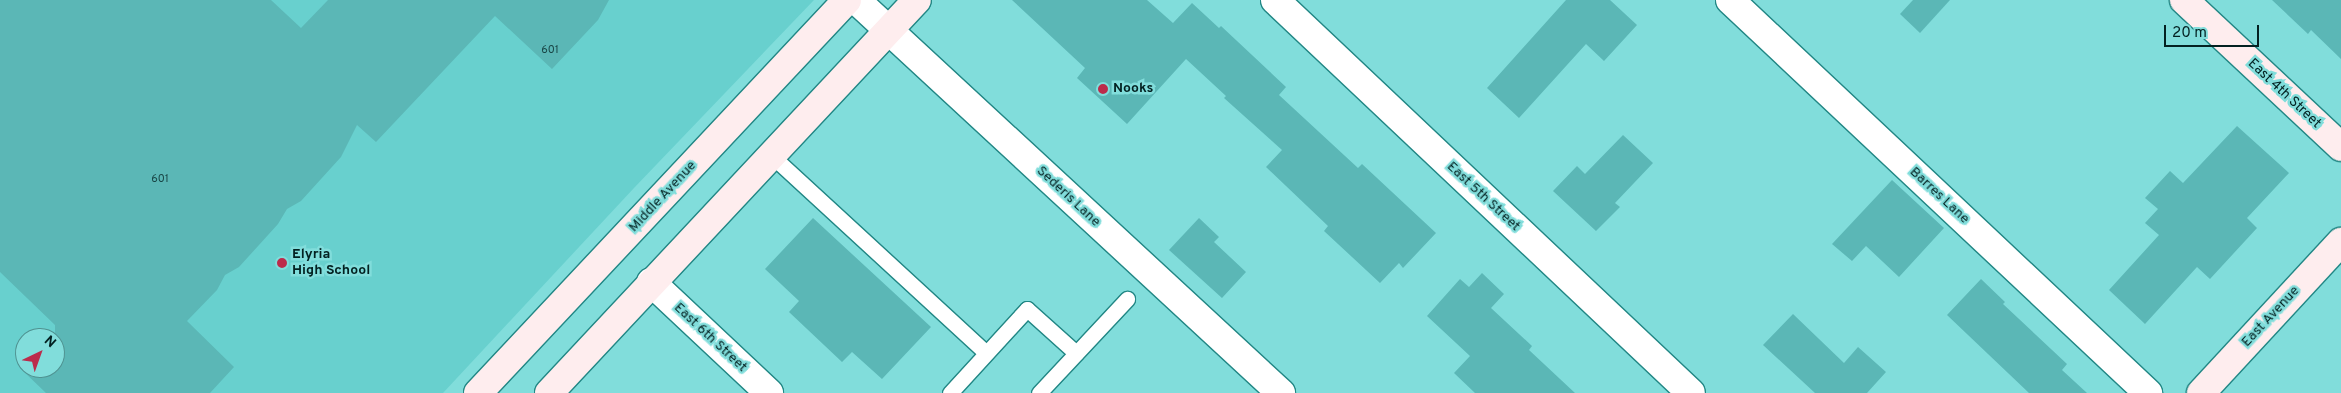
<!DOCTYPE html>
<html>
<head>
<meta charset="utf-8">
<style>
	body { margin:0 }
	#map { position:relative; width:2341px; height:393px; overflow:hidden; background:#81dddb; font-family:Overpass,sans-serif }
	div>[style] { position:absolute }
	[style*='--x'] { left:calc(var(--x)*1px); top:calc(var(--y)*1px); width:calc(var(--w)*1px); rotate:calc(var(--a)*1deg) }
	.built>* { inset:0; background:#68d0ce }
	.building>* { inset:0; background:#5bb7b6 }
	.roads { filter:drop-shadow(1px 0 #228785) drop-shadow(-1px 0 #228785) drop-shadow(0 1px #228785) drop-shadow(0 -1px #228785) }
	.lane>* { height:15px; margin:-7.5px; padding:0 7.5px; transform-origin:7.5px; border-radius:7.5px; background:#fff }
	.street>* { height:28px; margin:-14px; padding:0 14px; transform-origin:14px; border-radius:14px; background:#fff }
	.secondary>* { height:28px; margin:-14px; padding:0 14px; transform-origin:14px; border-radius:14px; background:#feedee }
	.dots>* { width:14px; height:14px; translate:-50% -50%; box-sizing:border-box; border:2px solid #81dddb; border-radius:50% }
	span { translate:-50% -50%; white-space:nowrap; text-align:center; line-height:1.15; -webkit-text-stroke:5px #81dddb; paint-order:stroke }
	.number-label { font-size:11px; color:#194646 }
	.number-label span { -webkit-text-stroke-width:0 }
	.poi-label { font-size:14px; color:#032121; font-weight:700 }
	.left { translate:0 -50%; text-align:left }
	.street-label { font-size:14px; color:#032121 }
	.north { position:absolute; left:15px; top:328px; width:50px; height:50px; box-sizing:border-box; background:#81dddb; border:1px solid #4f9291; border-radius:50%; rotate:42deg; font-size:14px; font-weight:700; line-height:20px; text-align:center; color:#032121 }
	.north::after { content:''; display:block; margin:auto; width:18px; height:22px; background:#bc2b4b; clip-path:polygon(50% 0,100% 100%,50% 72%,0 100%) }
	.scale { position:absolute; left:2164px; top:25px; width:95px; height:22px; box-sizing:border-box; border:2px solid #032121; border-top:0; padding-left:6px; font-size:15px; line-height:18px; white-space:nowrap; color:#032121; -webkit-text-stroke:4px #81dddb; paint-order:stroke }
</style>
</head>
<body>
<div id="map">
	<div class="built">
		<i style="clip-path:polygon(evenodd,0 0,814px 0,634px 188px,443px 393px,0 393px,0 0,25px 338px,55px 338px,55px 368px,25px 368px,25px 338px)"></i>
	</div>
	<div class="building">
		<i style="clip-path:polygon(0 0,271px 0,301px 28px,328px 0,609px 0,598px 20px,552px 69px,495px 16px,376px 142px,357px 125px,341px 157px,301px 201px,287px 209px,278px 224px,239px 267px,225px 275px,217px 290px,187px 321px,234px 367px,210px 393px,46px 393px,20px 368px,55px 368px,55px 325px,0 272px)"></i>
		<i style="clip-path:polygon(1012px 0,1147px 0,1173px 23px,1192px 3px,1219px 28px,1221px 26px,1286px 87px,1279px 95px,1358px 168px,1362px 164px,1436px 233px,1403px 268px,1399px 263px,1380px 283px,1324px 231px,1328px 226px,1266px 167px,1282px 150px,1224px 98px,1226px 96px,1186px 59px,1127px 124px,1077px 78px,1085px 68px)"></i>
		<i style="clip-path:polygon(1566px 0,1610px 0,1637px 25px,1604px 61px,1586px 44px,1519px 118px,1487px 88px)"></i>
		<i style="clip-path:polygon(1913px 0,1950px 0,1920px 33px,1900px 14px)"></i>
		<i style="clip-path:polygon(2272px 0,2341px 0,2341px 59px,2311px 30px,2308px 34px)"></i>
		<i style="clip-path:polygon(2237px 126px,2289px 173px,2247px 218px,2257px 228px,2210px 279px,2197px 267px,2145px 324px,2109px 290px,2159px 235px,2145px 223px,2158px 209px,2145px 198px,2170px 171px,2183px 183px)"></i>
		<i style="clip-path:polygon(1623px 135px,1653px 163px,1615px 203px,1620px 207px,1596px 231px,1553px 191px,1577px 166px,1585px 174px)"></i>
		<i style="clip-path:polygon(1892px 180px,1944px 228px,1899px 277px,1866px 246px,1852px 261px,1832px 244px)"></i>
		<i style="clip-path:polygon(813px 218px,931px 327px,882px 379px,852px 352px,842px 362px,789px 312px,799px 301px,765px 269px)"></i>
		<i style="clip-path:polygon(1199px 218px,1219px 237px,1214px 242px,1246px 272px,1222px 298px,1169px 250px)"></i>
		<i style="clip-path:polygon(1482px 273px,1504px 294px,1491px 308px,1532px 346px,1529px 350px,1575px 393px,1475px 393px,1454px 373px,1470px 356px,1427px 316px,1460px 279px,1469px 287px)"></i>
		<i style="clip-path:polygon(1981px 279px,2005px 302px,2003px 304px,2067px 364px,2062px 370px,2087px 393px,2029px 393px,1947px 315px)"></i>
		<i style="clip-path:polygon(1793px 314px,1844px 363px,1858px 347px,1886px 372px,1867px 393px,1815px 393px,1763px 345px)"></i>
	</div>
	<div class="roads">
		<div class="lane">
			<i style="--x:771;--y:155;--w:292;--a:42.6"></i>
			<i style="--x:950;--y:393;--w:114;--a:-47.5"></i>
			<i style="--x:1027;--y:309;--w:66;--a:41.9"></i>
			<i style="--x:1039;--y:393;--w:129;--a:-46.9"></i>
		</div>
		<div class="street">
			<i style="--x:856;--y:0;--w:579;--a:42.76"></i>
			<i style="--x:1275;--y:0;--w:572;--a:43.37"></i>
			<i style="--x:1730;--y:0;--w:574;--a:43.23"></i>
			<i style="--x:651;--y:282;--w:162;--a:43.2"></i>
		</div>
		<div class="secondary">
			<i style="--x:2184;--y:0;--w:215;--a:43.1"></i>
			<i style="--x:478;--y:393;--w:539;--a:-46.8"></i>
			<i style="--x:549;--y:393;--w:538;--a:-46.88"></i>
			<i style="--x:2201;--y:393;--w:206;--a:-47.2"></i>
		</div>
	</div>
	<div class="dots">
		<i style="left:1103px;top:89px;background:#bc2b4b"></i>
		<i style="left:282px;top:263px;background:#bc2b4b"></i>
	</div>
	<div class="number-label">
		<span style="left:550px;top:50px">601</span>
		<span style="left:160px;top:179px">601</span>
	</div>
	<div class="poi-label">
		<span class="left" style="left:1113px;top:89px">Nooks</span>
		<span class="left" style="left:292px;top:263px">Elyria<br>High School</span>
	</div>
	<div class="street-label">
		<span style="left:2284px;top:94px;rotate:43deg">East 4th Street</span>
		<span style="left:1939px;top:196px;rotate:43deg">Barres Lane</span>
		<span style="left:663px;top:197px;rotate:-47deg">Middle Avenue</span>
		<span style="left:1068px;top:197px;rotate:43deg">Sederis Lane</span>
		<span style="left:1483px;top:197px;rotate:43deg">East 5th Street</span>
		<span style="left:2271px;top:317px;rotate:-47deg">East Avenue</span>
		<span style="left:710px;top:338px;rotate:43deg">East 6th Street</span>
	</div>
	<div class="north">N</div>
	<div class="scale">20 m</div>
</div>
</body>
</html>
